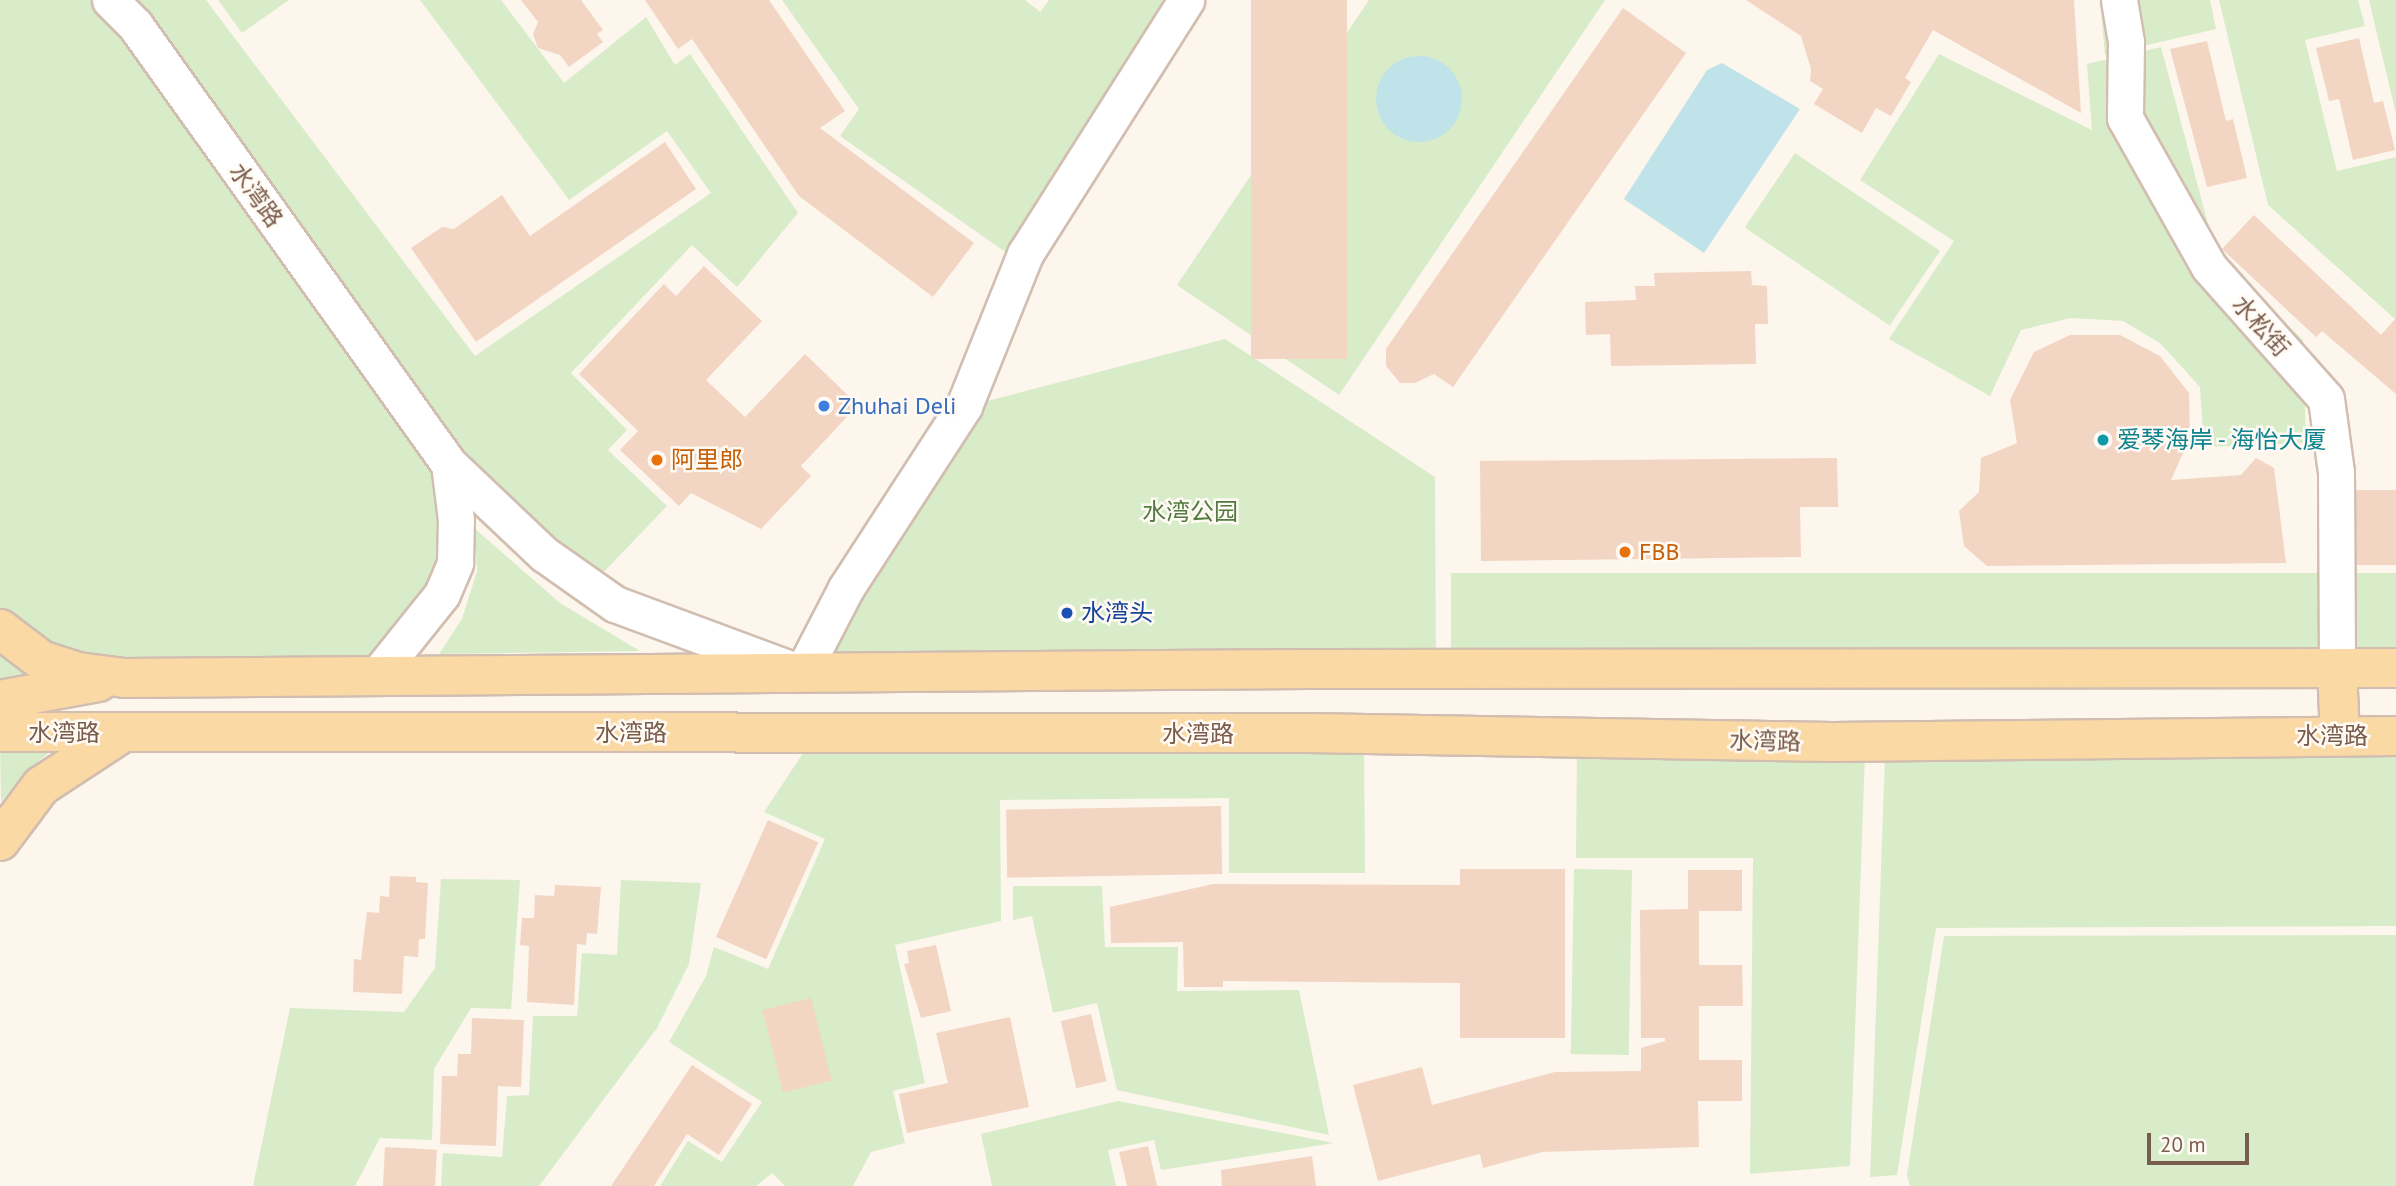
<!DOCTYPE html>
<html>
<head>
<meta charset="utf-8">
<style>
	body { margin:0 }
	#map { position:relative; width:2396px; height:1186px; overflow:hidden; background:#fdf6ec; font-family:"PT Sans","Noto Sans SC",sans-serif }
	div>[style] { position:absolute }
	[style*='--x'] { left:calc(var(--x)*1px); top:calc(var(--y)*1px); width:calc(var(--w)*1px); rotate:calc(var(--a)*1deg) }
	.green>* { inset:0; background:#d8ecc9; transform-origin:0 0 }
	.water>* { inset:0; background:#bfe3e8 }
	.round { border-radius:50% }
	.building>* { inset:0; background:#f3d5c3; transform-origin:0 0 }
	.roads { filter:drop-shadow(2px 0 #d1beb0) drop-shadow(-2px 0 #d1beb0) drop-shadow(0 2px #d1beb0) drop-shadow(0 -2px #d1beb0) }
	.minor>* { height:35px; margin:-17.5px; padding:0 17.5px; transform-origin:17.5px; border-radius:17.5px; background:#fff }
	.major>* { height:38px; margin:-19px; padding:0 19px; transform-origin:19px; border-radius:19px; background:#fbd9a5 }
	.dots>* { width:19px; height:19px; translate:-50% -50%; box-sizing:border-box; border:4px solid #fffaf3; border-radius:50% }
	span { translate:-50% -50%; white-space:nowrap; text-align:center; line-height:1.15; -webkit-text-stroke:5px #fffaf3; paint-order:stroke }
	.street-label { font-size:24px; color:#7a5c4d }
	.shop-label { font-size:24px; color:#366cbe }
	.left { translate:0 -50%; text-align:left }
	.culture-label { font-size:24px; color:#0d838f }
	.food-label { font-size:24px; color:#c56008 }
	.park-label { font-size:24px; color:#537a41 }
	.transit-label { font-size:24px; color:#164399 }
	.scale { position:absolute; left:2147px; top:1133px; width:102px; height:32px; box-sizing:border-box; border:4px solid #7a5c4d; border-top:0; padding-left:9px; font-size:21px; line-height:24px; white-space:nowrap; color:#7a5c4d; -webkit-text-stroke:5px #fffaf3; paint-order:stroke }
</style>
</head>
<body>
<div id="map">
	<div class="green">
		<i style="clip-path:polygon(0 0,108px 0,447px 464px,454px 563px,378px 674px,46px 657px,0 617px)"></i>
		<i style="clip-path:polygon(120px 0,206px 0,475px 356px,711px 193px,667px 131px,569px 200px,420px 0,501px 0,564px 83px,646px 17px,675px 65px,690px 54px,798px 213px,737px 287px,692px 245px,571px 373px,627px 430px,608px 450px,667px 506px,598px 578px,454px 457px)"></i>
		<i style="clip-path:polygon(218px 0,289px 0,242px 33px)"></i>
		<i style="clip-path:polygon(782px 0,1025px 0,1040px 12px,1049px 0,1169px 0,1011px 256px,840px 136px,859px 109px)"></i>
		<i style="clip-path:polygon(1369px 0,1605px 0,1339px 395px,1177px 285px)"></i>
		<i style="clip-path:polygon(2100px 0,2210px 0,2216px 29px,2105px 55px)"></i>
		<i style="clip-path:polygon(2219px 0,2358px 0,2365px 26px,2305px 40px,2337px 171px,2396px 157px,2396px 320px,2268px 205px)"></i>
		<i style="clip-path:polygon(2369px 0,2396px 0,2396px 114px)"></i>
		<i style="clip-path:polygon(2161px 47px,2217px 258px,2303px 340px,2306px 443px,2204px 447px,2200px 387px,2160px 343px,2123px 321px,2071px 318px,2021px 330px,1990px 396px,1889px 339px,1954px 241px,1860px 180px,1939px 54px,2092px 130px,2087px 64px)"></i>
		<i style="left:1795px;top:153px;width:175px;height:90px;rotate:34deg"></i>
		<i style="clip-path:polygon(1225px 339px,1435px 477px,1436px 669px,803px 673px,964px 407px)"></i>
		<i style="clip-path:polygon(474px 528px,560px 603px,640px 651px,439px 654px,462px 619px,477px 571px)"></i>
		<i style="left:1451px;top:573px;width:945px;height:84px"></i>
		<i style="clip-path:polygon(0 643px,58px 678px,0 692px)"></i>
		<i style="clip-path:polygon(0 739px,56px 747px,24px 773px,1px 802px)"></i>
		<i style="clip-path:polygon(807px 747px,1364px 747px,1365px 873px,1229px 873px,1229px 798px,1000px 800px,1001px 921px,895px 945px,925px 1083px,893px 1091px,905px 1143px,871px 1152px,853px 1186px,785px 1186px,772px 1173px,756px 1186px,660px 1186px,688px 1141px,722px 1162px,762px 1102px,669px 1042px,706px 976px,714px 947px,768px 969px,825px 839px,764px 812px)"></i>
		<i style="clip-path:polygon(1577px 751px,1865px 756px,1850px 1166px,1750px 1174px,1753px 858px,1576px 858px)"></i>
		<i style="clip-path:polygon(2396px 751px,2396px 926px,1936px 928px,1897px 1175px,1870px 1177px,1885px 756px)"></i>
		<i style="left:1574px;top:869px;width:58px;height:185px;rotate:1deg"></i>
		<i style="clip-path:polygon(441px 879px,520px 880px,511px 1009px,471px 1008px,434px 1069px,432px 1140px,380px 1138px,355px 1186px,253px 1186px,290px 1008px,404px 1012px,435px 968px)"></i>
		<i style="clip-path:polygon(621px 880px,701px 883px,689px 964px,657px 1028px,539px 1186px,441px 1186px,443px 1153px,502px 1157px,507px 1096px,529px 1095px,533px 1016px,577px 1016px,582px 953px,617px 955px)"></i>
		<i style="clip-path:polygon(1013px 886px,1102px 886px,1105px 947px,1178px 947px,1177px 991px,1299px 990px,1329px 1135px,1117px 1090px,1097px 1003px,1053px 1013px,1032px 916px,1013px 920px)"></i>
		<i style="clip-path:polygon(2396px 935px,2396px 1186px,1910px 1186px,1907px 1175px,1944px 936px)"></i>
		<i style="clip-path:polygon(1118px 1101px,1334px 1143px,1161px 1170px,1154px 1140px,1108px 1150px,1116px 1186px,992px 1186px,981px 1134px)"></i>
	</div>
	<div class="water">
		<i class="round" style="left:1376px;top:56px;width:86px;height:86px"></i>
		<i style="clip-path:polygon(1722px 63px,1800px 109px,1704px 253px,1624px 199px,1707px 70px)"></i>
	</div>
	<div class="building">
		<i style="clip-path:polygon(521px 0,581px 0,603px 30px,597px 34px,603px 42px,569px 67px,560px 55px,538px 48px,533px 34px,538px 22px)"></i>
		<i style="clip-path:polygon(645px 0,769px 0,845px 111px,820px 128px,974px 243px,933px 297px,799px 196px,692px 39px,678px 49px)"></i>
		<i style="left:1251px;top:0;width:96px;height:359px"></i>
		<i style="clip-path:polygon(1746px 0,2074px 0,2081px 113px,1933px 30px,1905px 78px,1911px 82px,1891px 116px,1876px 108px,1862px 133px,1814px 104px,1823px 89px,1810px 81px,1811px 69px,1801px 36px)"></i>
		<i style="clip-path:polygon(1623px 8px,1686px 53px,1453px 387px,1434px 374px,1415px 383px,1400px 383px,1386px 366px,1386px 349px)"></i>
		<i style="clip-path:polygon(2359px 38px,2374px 103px,2383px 101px,2395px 150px,2353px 160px,2339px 99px,2329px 101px,2316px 48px)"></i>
		<i style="clip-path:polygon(2207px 41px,2226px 121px,2233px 119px,2247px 178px,2207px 187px,2170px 49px)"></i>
		<i style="clip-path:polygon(665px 142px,696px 189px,476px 342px,411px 248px,442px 227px,454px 229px,502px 195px,530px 236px)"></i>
		<i style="clip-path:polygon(2254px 215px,2381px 335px,2396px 318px,2396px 394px,2322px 331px,2316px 337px,2222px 249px)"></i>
		<i style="clip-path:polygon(704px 266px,762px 321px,706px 380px,745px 417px,805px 354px,858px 405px,801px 466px,811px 476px,761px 529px,691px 493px,679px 506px,620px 450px,638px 431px,579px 374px,664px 284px,676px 296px)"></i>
		<i style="clip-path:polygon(1751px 271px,1752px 285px,1767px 286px,1768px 324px,1755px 324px,1756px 364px,1611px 366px,1610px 334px,1586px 335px,1585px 302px,1636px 300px,1635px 286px,1655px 286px,1654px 273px)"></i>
		<i style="clip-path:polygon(2070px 335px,2120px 335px,2160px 356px,2189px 393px,2190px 437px,2171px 480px,2241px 475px,2256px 458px,2274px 468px,2286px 563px,1987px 566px,1964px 546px,1959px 511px,1979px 492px,1981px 458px,2017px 443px,2010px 400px,2034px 352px)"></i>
		<i style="clip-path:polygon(1837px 458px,1838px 507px,1800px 507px,1801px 557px,1481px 561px,1480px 461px)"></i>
		<i style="left:2396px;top:490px;width:75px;height:40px;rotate:90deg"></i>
		<i style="left:1221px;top:806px;width:68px;height:215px;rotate:89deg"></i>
		<i style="left:768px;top:820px;width:55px;height:128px;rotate:24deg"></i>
		<i style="clip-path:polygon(1460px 869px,1565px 869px,1565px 1038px,1460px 1038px,1460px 983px,1223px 981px,1223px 987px,1184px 987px,1183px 942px,1111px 943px,1110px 907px,1213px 884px,1460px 885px)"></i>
		<i style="clip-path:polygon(1688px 870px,1742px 870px,1742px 911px,1699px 911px,1699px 965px,1742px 965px,1743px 1006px,1699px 1006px,1699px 1060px,1742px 1060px,1742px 1101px,1698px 1101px,1699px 1147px,1542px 1152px,1483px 1168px,1480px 1154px,1378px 1181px,1353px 1085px,1422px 1067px,1432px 1105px,1555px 1072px,1641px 1071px,1641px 1048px,1665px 1041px,1665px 1038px,1641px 1038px,1640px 910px,1688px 909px)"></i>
		<i style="clip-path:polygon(390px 876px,416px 877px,416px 882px,428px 883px,425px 939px,419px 939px,418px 957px,404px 956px,402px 994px,353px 992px,354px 959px,361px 960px,367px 912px,379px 913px,380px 896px,389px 897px)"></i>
		<i style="clip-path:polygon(555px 885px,601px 887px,597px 934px,587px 933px,586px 945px,577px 944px,574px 1005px,527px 1002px,529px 946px,520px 945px,522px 918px,534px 918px,535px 895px,554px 896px)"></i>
		<i style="clip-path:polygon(936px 945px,951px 1011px,921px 1018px,904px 964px,909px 963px,907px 951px)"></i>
		<i style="left:811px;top:998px;width:85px;height:50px;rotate:76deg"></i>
		<i style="left:1091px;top:1014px;width:69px;height:31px;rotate:77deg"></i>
		<i style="clip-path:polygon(1010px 1017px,1029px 1107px,907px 1133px,899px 1094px,948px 1083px,936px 1033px)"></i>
		<i style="clip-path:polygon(472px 1018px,524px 1020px,521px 1087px,498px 1086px,496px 1146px,440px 1144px,442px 1076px,457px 1076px,458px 1054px,471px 1054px)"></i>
		<i style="clip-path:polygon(692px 1065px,752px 1104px,719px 1155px,687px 1134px,654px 1186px,611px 1186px)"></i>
		<i style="clip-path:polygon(1148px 1146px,1157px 1186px,1127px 1186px,1119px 1152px)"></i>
		<i style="left:385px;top:1147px;width:52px;height:39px;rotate:3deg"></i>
		<i style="clip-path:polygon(1312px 1156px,1316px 1186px,1222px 1186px,1221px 1170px)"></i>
	</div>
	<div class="roads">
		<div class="minor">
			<i style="--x:110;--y:0;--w:35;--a:45"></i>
			<i style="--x:135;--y:25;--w:540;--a:54.43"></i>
			<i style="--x:449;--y:464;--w:131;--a:43.5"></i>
			<i style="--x:544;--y:554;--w:87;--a:35.2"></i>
			<i style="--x:615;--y:604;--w:199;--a:20.3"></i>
			<i style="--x:802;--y:673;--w:96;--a:-62.6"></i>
			<i style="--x:846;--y:588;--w:217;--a:-57"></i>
			<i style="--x:964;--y:406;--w:164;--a:-68.1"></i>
			<i style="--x:1025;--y:254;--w:301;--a:-57.6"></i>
			<i style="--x:2119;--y:0;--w:43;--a:80.5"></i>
			<i style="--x:2126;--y:42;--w:76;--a:90.8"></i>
			<i style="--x:2125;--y:118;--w:171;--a:60.6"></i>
			<i style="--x:2209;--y:267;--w:176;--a:48.4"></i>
			<i style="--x:2326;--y:399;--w:74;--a:82.2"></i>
			<i style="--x:2336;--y:472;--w:197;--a:89.7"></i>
			<i style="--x:378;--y:674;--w:102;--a:-51.3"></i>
			<i style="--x:442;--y:594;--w:34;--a:-67"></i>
			<i style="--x:455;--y:563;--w:43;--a:-88.7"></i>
			<i style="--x:456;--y:520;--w:56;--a:-97.1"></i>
		</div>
		<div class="major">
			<i style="--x:0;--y:629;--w:51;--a:37.1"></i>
			<i style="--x:41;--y:660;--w:39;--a:18"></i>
			<i style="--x:78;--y:672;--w:47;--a:7.3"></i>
			<i style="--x:125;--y:678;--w:1183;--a:-0.44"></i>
			<i style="--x:1308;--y:669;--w:1088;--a:-0.05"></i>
			<i style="--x:2337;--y:669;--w:67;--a:87.4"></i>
			<i style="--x:0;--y:700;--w:100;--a:-10.4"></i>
			<i style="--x:0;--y:732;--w:1308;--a:0.04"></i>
			<i style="--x:1308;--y:733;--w:525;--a:0.98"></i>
			<i style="--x:1833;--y:742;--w:563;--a:-0.61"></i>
			<i style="--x:0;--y:841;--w:69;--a:-53.3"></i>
			<i style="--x:41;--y:786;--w:97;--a:-33.2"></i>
		</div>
	</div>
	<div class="dots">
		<i style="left:824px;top:406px;background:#3f7fe0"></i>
		<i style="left:2103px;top:440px;background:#0f9aa8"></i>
		<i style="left:657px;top:460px;background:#e8710a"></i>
		<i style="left:1625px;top:552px;background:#e8710a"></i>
		<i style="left:1067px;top:613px;background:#1a4fb4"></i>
	</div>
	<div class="street-label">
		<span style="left:256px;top:195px;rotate:54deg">水湾路</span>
		<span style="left:2261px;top:326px;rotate:48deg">水松街</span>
		<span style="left:64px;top:733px">水湾路</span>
		<span style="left:631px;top:733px">水湾路</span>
		<span style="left:1198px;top:734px">水湾路</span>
		<span style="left:2332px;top:736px">水湾路</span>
		<span style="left:1765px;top:741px;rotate:1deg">水湾路</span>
	</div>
	<div class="shop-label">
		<span class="left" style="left:838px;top:406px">Zhuhai Deli</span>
	</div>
	<div class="culture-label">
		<span class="left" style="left:2117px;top:440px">爱琴海岸 - 海怡大厦</span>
	</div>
	<div class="food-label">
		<span class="left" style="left:671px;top:460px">阿里郎</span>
		<span class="left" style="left:1639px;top:552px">FBB</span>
	</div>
	<div class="park-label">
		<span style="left:1190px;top:512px">水湾公园</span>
	</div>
	<div class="transit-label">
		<span class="left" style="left:1081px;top:613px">水湾头</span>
	</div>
	<div class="scale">20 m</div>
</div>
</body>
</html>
